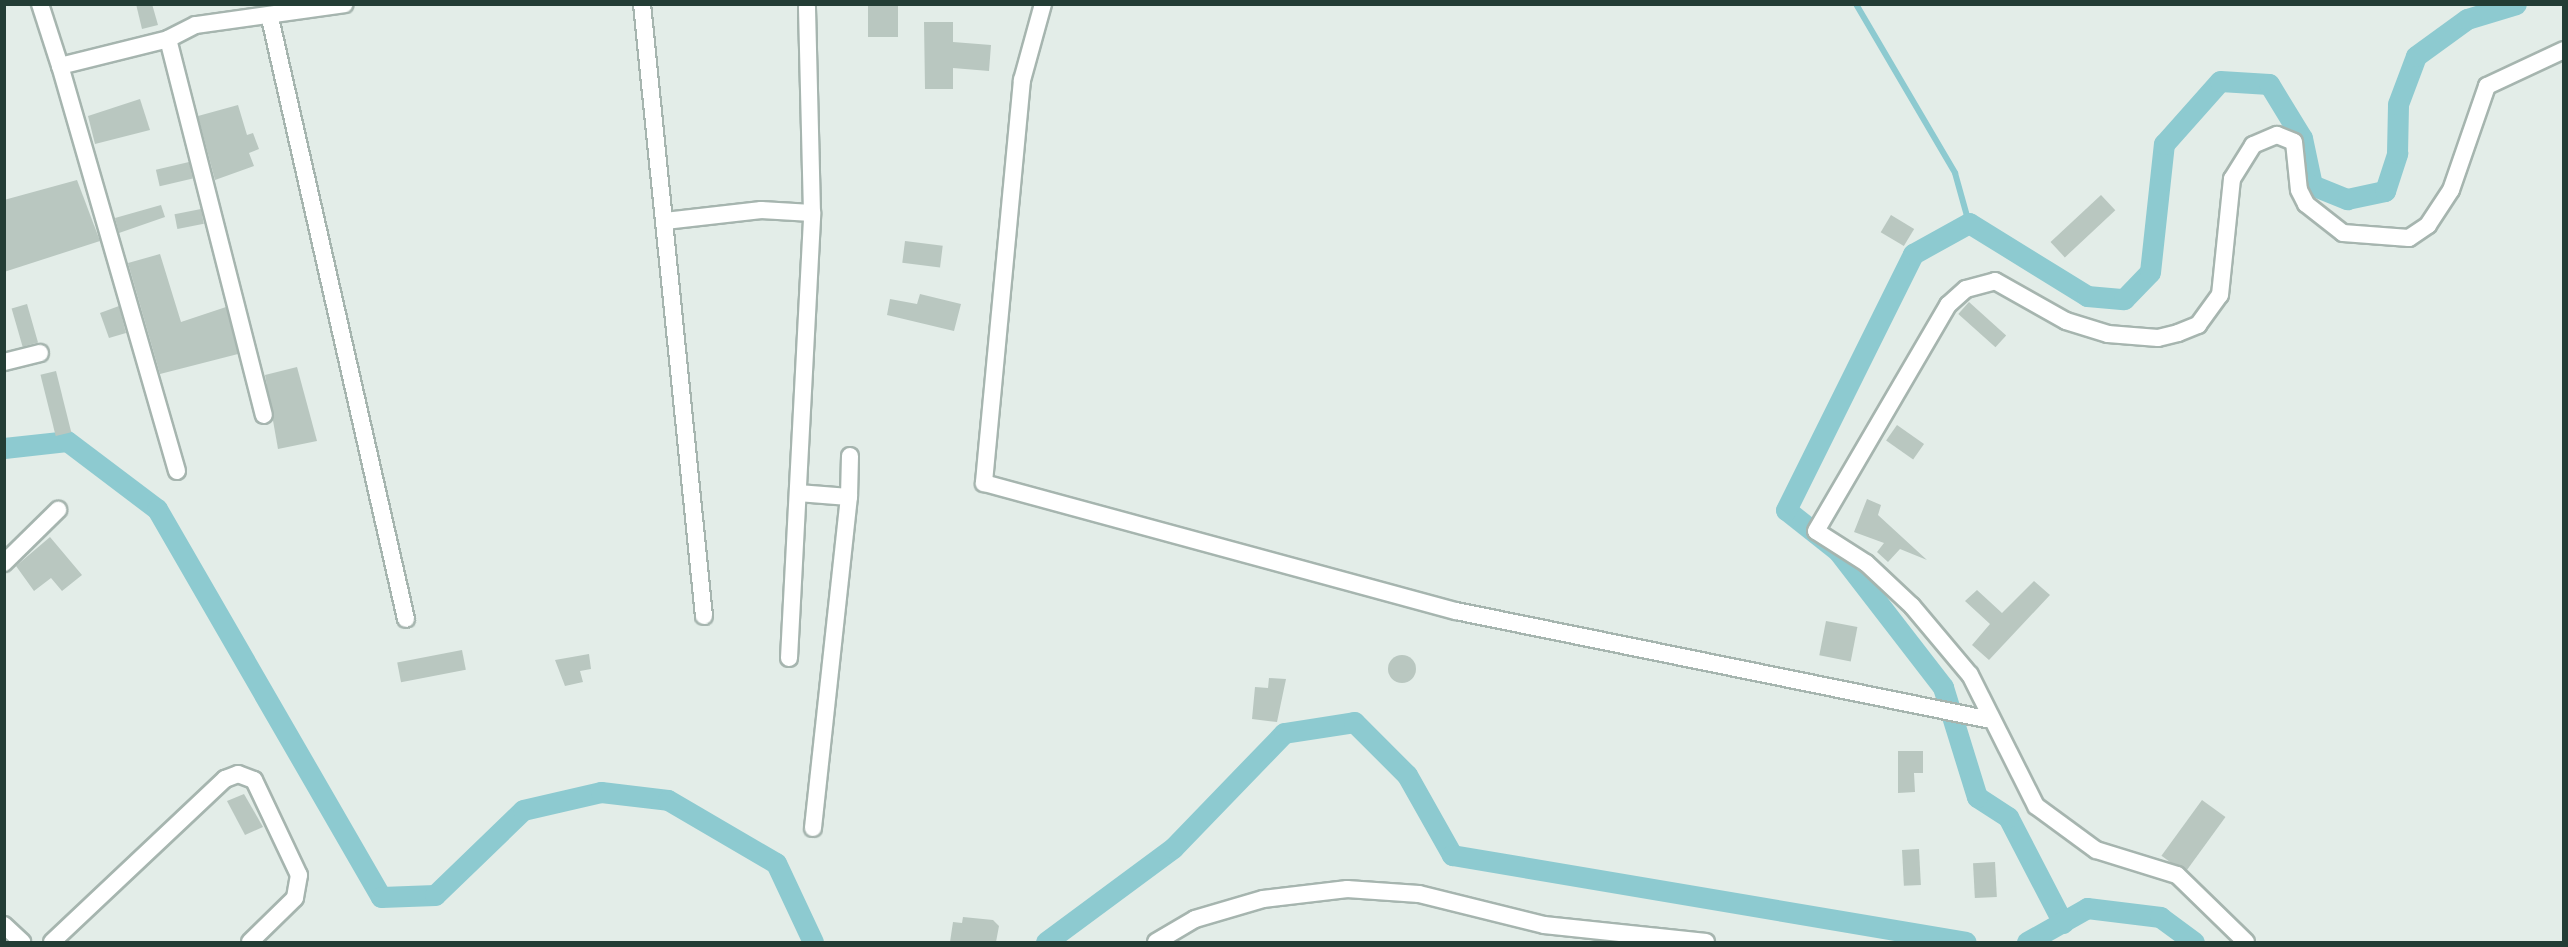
<!DOCTYPE html>
<html>
<head>
<meta charset="utf-8">
<style>
	body { margin:0 }
	#map { position:relative; width:2568px; height:947px; overflow:hidden; background:#e3ede8; font-family:Rubik,sans-serif }
	div>[style] { position:absolute }
	[style*='--x'] { left:calc(var(--x)*1px); top:calc(var(--y)*1px); width:calc(var(--w)*1px); rotate:calc(var(--a)*1deg) }
	.stream>* { height:6px; margin:-3px; padding:0 3px; transform-origin:3px; border-radius:3px; background:#8dcad0 }
	.canal>* { height:21px; margin:-10.5px; padding:0 10.5px; transform-origin:10.5px; border-radius:10.5px; background:#8dcad0 }
	.building>* { inset:0; background:#b9c7c0; transform-origin:0 0 }
	.round { border-radius:50% }
	.roads { filter:drop-shadow(2px 0 #a6b5af) drop-shadow(-2px 0 #a6b5af) drop-shadow(0 2px #a6b5af) drop-shadow(0 -2px #a6b5af) }
	.street>* { height:16px; margin:-8px; padding:0 8px; transform-origin:8px; border-radius:8px; background:#fff }
	span { translate:-50% -50%; white-space:nowrap; text-align:center; line-height:1.15; -webkit-text-stroke:4.5px #f4f9f6; paint-order:stroke }
	.frame { position:absolute; inset:0; border:6px solid #233d35; pointer-events:none }
</style>
</head>
<body>
<div id="map">
	<div class="stream">
		<i style="--x:1856;--y:4;--w:196;--a:59.6"></i>
		<i style="--x:1955;--y:173;--w:52;--a:74.4"></i>
	</div>
	<div class="canal">
		<i style="--x:4;--y:448;--w:63;--a:-6.3"></i>
		<i style="--x:67;--y:441;--w:113;--a:37.1"></i>
		<i style="--x:157;--y:509;--w:448;--a:60"></i>
		<i style="--x:381;--y:897;--w:54;--a:-2.1"></i>
		<i style="--x:435;--y:895;--w:122;--a:-44"></i>
		<i style="--x:523;--y:810;--w:80;--a:-13"></i>
		<i style="--x:601;--y:792;--w:67;--a:6.8"></i>
		<i style="--x:668;--y:800;--w:125;--a:30.3"></i>
		<i style="--x:776;--y:863;--w:87;--a:64.9"></i>
		<i style="--x:2063;--y:923;--w:119;--a:-117.4"></i>
		<i style="--x:2008;--y:817;--w:37;--a:-147"></i>
		<i style="--x:1977;--y:797;--w:115;--a:-107.2"></i>
		<i style="--x:1943;--y:687;--w:172;--a:-127.7"></i>
		<i style="--x:1838;--y:551;--w:66;--a:-141.7"></i>
		<i style="--x:1786;--y:510;--w:286;--a:-63.6"></i>
		<i style="--x:1913;--y:254;--w:64;--a:-29"></i>
		<i style="--x:1969;--y:223;--w:139;--a:31.7"></i>
		<i style="--x:2087;--y:296;--w:37;--a:5"></i>
		<i style="--x:2124;--y:299;--w:37;--a:-46"></i>
		<i style="--x:2150;--y:272;--w:129;--a:-83.8"></i>
		<i style="--x:2164;--y:144;--w:84;--a:-48.4"></i>
		<i style="--x:2220;--y:81;--w:49;--a:3.5"></i>
		<i style="--x:2269;--y:84;--w:63;--a:58.6"></i>
		<i style="--x:2302;--y:138;--w:48;--a:78"></i>
		<i style="--x:2312;--y:185;--w:38;--a:22"></i>
		<i style="--x:2347;--y:199;--w:39;--a:-12"></i>
		<i style="--x:2385;--y:191;--w:40;--a:-72"></i>
		<i style="--x:2397;--y:153;--w:49;--a:-88.8"></i>
		<i style="--x:2398;--y:104;--w:51;--a:-69.4"></i>
		<i style="--x:2416;--y:56;--w:63;--a:-36"></i>
		<i style="--x:2467;--y:19;--w:51;--a:-17"></i>
		<i style="--x:1046;--y:942;--w:158;--a:-36.5"></i>
		<i style="--x:1173;--y:848;--w:160;--a:-46"></i>
		<i style="--x:1284;--y:733;--w:71;--a:-8.9"></i>
		<i style="--x:1354;--y:722;--w:75;--a:45"></i>
		<i style="--x:1407;--y:775;--w:92;--a:60.6"></i>
		<i style="--x:1452;--y:855;--w:521;--a:9.61"></i>
		<i style="--x:2027;--y:942;--w:69;--a:-29.5"></i>
		<i style="--x:2087;--y:908;--w:74;--a:7"></i>
		<i style="--x:2160;--y:917;--w:42;--a:36.3"></i>
	</div>
	<div class="building">
		<i style="clip-path:polygon(136px 4px,152px 4px,158px 25px,142px 29px)"></i>
		<i style="left:868px;top:4px;width:30px;height:33px"></i>
		<i style="clip-path:polygon(924px 22px,953px 22px,953px 42px,991px 45px,989px 71px,953px 68px,953px 89px,925px 89px)"></i>
		<i style="clip-path:polygon(140px 99px,150px 130px,95px 144px,88px 116px)"></i>
		<i style="clip-path:polygon(238px 105px,247px 135px,253px 133px,259px 149px,249px 153px,254px 166px,215px 180px,198px 116px)"></i>
		<i style="left:189px;top:162px;width:17px;height:34px;rotate:77deg"></i>
		<i style="clip-path:polygon(77px 180px,100px 241px,4px 272px,4px 200px)"></i>
		<i style="left:2101px;top:195px;width:21px;height:69px;rotate:47deg"></i>
		<i style="clip-path:polygon(161px 205px,165px 217px,119px 233px,115px 218px)"></i>
		<i style="left:201px;top:209px;width:15px;height:27px;rotate:79deg"></i>
		<i style="left:1891px;top:215px;width:27px;height:20px;rotate:31deg"></i>
		<i style="left:905px;top:241px;width:38px;height:22px;rotate:7deg"></i>
		<i style="clip-path:polygon(160px 254px,181px 322px,226px 307px,238px 354px,160px 374px,128px 263px)"></i>
		<i style="clip-path:polygon(920px 294px,961px 304px,954px 331px,887px 315px,890px 299px,917px 304px)"></i>
		<i style="left:1969px;top:302px;width:50px;height:16px;rotate:42deg"></i>
		<i style="left:27px;top:304px;width:40px;height:16px;rotate:74deg"></i>
		<i style="clip-path:polygon(119px 306px,126px 333px,109px 338px,100px 313px)"></i>
		<i style="clip-path:polygon(297px 367px,317px 441px,278px 449px,265px 375px)"></i>
		<i style="left:56px;top:371px;width:63px;height:16px;rotate:76deg"></i>
		<i style="left:1897px;top:425px;width:33px;height:19px;rotate:35deg"></i>
		<i style="clip-path:polygon(1867px 499px,1881px 505px,1878px 515px,1927px 560px,1900px 549px,1888px 562px,1877px 552px,1884px 543px,1854px 532px)"></i>
		<i style="clip-path:polygon(50px 537px,82px 575px,62px 591px,51px 578px,34px 591px,16px 566px)"></i>
		<i style="clip-path:polygon(2034px 581px,2050px 595px,1989px 660px,1972px 645px,1990px 624px,1965px 601px,1977px 590px,2002px 613px)"></i>
		<i style="left:1826px;top:621px;width:32px;height:35px;rotate:11deg"></i>
		<i style="left:462px;top:650px;width:20px;height:66px;rotate:79deg"></i>
		<i style="clip-path:polygon(589px 654px,591px 669px,580px 671px,583px 682px,565px 686px,555px 660px)"></i>
		<i class="round" style="left:1388px;top:655px;width:28px;height:28px"></i>
		<i style="clip-path:polygon(1269px 678px,1286px 679px,1277px 722px,1252px 719px,1255px 687px,1268px 688px)"></i>
		<i style="clip-path:polygon(1898px 751px,1923px 751px,1923px 773px,1914px 773px,1915px 792px,1898px 793px)"></i>
		<i style="clip-path:polygon(244px 794px,263px 827px,245px 835px,227px 801px)"></i>
		<i style="left:2202px;top:800px;width:29px;height:69px;rotate:36deg"></i>
		<i style="left:1919px;top:849px;width:36px;height:17px;rotate:87deg"></i>
		<i style="left:1995px;top:862px;width:35px;height:22px;rotate:87deg"></i>
		<i style="clip-path:polygon(963px 917px,993px 920px,999px 926px,996px 942px,950px 942px,953px 922px,962px 923px)"></i>
	</div>
	<div class="roads">
		<div class="street">
			<i style="--x:40;--y:4;--w:65;--a:72.1"></i>
			<i style="--x:642;--y:4;--w:615;--a:84.22"></i>
			<i style="--x:1043;--y:4;--w:79;--a:105.4"></i>
			<i style="--x:1022;--y:80;--w:405;--a:95.4"></i>
			<i style="--x:984;--y:483;--w:489;--a:15.2"></i>
			<i style="--x:1456;--y:611;--w:546;--a:11.52"></i>
			<i style="--x:270;--y:18;--w:616;--a:77.25"></i>
			<i style="--x:168;--y:39;--w:388;--a:75.7"></i>
			<i style="--x:665;--y:221;--w:97;--a:-6.5"></i>
			<i style="--x:761;--y:210;--w:51;--a:3.4"></i>
			<i style="--x:4;--y:362;--w:37;--a:-14"></i>
			<i style="--x:177;--y:471;--w:422;--a:-106.1"></i>
			<i style="--x:60;--y:66;--w:111;--a:-14"></i>
			<i style="--x:168;--y:39;--w:31;--a:-27"></i>
			<i style="--x:196;--y:25;--w:150;--a:-8"></i>
			<i style="--x:798;--y:493;--w:51;--a:4.5"></i>
			<i style="--x:849;--y:497;--w:41;--a:-88.6"></i>
			<i style="--x:4;--y:563;--w:76;--a:-44.5"></i>
			<i style="--x:789;--y:658;--w:446;--a:-87"></i>
			<i style="--x:812;--y:213;--w:206;--a:-91.4"></i>
			<i style="--x:813;--y:828;--w:333;--a:-83.8"></i>
			<i style="--x:4;--y:925;--w:25;--a:43"></i>
			<i style="--x:52;--y:942;--w:238;--a:-43.3"></i>
			<i style="--x:225;--y:779;--w:14;--a:-21"></i>
			<i style="--x:238;--y:774;--w:17;--a:21"></i>
			<i style="--x:254;--y:780;--w:105;--a:64.7"></i>
			<i style="--x:299;--y:875;--w:23;--a:100"></i>
			<i style="--x:295;--y:898;--w:63;--a:135.6"></i>
			<i style="--x:1156;--y:942;--w:45;--a:-30.5"></i>
			<i style="--x:1195;--y:919;--w:71;--a:-16.4"></i>
			<i style="--x:1263;--y:899;--w:85;--a:-6.8"></i>
			<i style="--x:1347;--y:889;--w:72;--a:4"></i>
			<i style="--x:1419;--y:894;--w:129;--a:13.9"></i>
			<i style="--x:1544;--y:925;--w:163;--a:6"></i>
			<i style="--x:2246;--y:942;--w:96;--a:-135.8"></i>
			<i style="--x:2177;--y:875;--w:85;--a:-162.8"></i>
			<i style="--x:2096;--y:850;--w:74;--a:-143.7"></i>
			<i style="--x:2036;--y:806;--w:147;--a:-116.7"></i>
			<i style="--x:1970;--y:675;--w:90;--a:-130"></i>
			<i style="--x:1912;--y:606;--w:63;--a:-136.9"></i>
			<i style="--x:1866;--y:563;--w:59;--a:-147.4"></i>
			<i style="--x:1816;--y:531;--w:262;--a:-59.7"></i>
			<i style="--x:1948;--y:305;--w:24;--a:-42"></i>
			<i style="--x:1966;--y:289;--w:30;--a:-15"></i>
			<i style="--x:1995;--y:281;--w:81;--a:29.4"></i>
			<i style="--x:2066;--y:321;--w:44;--a:17.2"></i>
			<i style="--x:2108;--y:334;--w:50;--a:4.6"></i>
			<i style="--x:2158;--y:338;--w:21;--a:-14"></i>
			<i style="--x:2178;--y:333;--w:22;--a:-22"></i>
			<i style="--x:2198;--y:325;--w:37;--a:-54"></i>
			<i style="--x:2220;--y:295;--w:117;--a:-84.1"></i>
			<i style="--x:2232;--y:179;--w:40;--a:-58"></i>
			<i style="--x:2253;--y:145;--w:26;--a:-23"></i>
			<i style="--x:2277;--y:135;--w:18;--a:22"></i>
			<i style="--x:2294;--y:142;--w:48;--a:84.1"></i>
			<i style="--x:2299;--y:190;--w:16;--a:63"></i>
			<i style="--x:2306;--y:204;--w:47;--a:38.1"></i>
			<i style="--x:2343;--y:233;--w:66;--a:4.3"></i>
			<i style="--x:2409;--y:238;--w:23;--a:-34"></i>
			<i style="--x:2428;--y:225;--w:42;--a:-56.7"></i>
			<i style="--x:2451;--y:190;--w:110;--a:-70.9"></i>
			<i style="--x:2487;--y:86;--w:85;--a:-25.1"></i>
		</div>
	</div>
	<div class="frame"></div>
</div>
</body>
</html>
